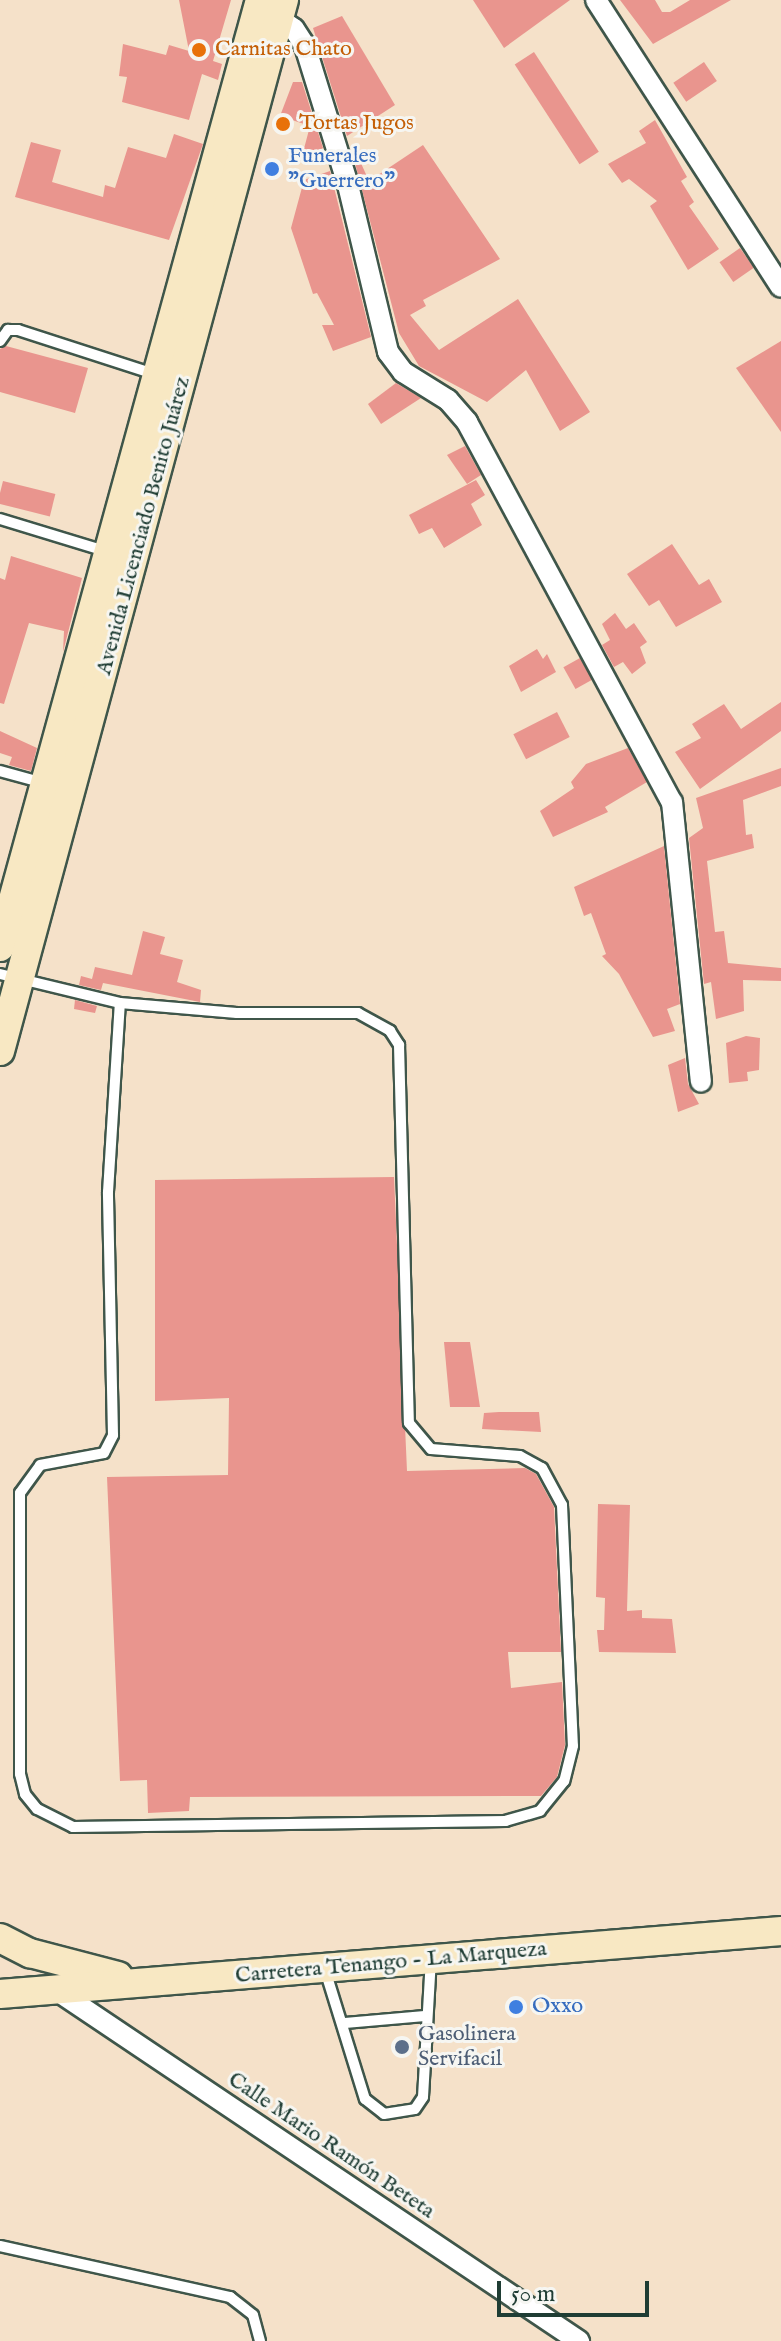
<!DOCTYPE html>
<html>
<head>
<meta charset="utf-8">
<style>
	body { margin:0 }
	#map { position:relative; width:781px; height:2341px; overflow:hidden; background:#f5e1c9; font-family:"IM FELL English",serif }
	div>[style] { position:absolute }
	[style*='--x'] { left:calc(var(--x)*1px); top:calc(var(--y)*1px); width:calc(var(--w)*1px); rotate:calc(var(--a)*1deg) }
	.building>* { inset:0; background:#e9958e; transform-origin:0 0 }
	.roads { filter:drop-shadow(2px 0 #3f564a) drop-shadow(-2px 0 #3f564a) drop-shadow(0 2px #3f564a) drop-shadow(0 -2px #3f564a) }
	.service>* { height:10px; margin:-5px; padding:0 5px; transform-origin:5px; border-radius:5px; background:#fff }
	.minor>* { height:20px; margin:-10px; padding:0 10px; transform-origin:10px; border-radius:10px; background:#fff }
	.secondary>* { height:28px; margin:-14px; padding:0 14px; transform-origin:14px; border-radius:14px; background:#f8e8c3 }
	.dots>* { width:22px; height:22px; translate:-50% -50%; box-sizing:border-box; border:4px solid #f6f6f2; border-radius:50% }
	span { translate:-50% -50%; white-space:nowrap; text-align:center; line-height:1.15; -webkit-text-stroke:6px #f6f6f2; paint-order:stroke }
	.food-label { font-size:22px; color:#c56008 }
	.left { translate:0 -50%; text-align:left }
	.shop-label { font-size:22px; color:#366cbe }
	.street-label { font-size:22px; color:#1f3d34 }
	.service-label { font-size:22px; color:#4e5e75 }
	.scale { position:absolute; left:497px; top:2281px; width:152px; height:36px; box-sizing:border-box; border:4px solid #1f3d34; border-top:0; padding-left:10px; font-size:24px; line-height:28px; white-space:nowrap; color:#1f3d34; -webkit-text-stroke:6px #f6f6f2; paint-order:stroke }
</style>
</head>
<body>
<div id="map">
	<div class="building">
		<i style="clip-path:polygon(179px 0,231px 0,213px 61px,222px 64px,218px 80px,202px 74px,189px 120px,122px 102px,127px 77px,119px 76px,123px 44px,166px 55px,169px 45px,189px 51px)"></i>
		<i style="clip-path:polygon(473px 0,570px 0,504px 48px)"></i>
		<i style="clip-path:polygon(620px 0,655px 0,662px 12px,670px 12px,690px 0,731px 0,653px 44px)"></i>
		<i style="clip-path:polygon(342px 16px,395px 105px,347px 136px,313px 28px)"></i>
		<i style="left:534px;top:52px;width:119px;height:23px;rotate:57deg"></i>
		<i style="left:704px;top:62px;width:23px;height:37px;rotate:56deg"></i>
		<i style="clip-path:polygon(293px 82px,302px 82px,323px 148px,301px 160px,310px 126px,280px 116px)"></i>
		<i style="clip-path:polygon(655px 120px,687px 177px,681px 181px,694px 202px,689px 206px,719px 249px,688px 270px,650px 206px,657px 201px,629px 179px,622px 183px,608px 164px,646px 143px,639px 131px)"></i>
		<i style="clip-path:polygon(174px 134px,203px 144px,169px 240px,15px 197px,31px 142px,61px 150px,52px 182px,103px 197px,105px 185px,115px 188px,128px 147px,166px 158px)"></i>
		<i style="clip-path:polygon(423px 145px,500px 259px,423px 300px,426px 306px,410px 315px,439px 350px,518px 299px,590px 412px,560px 431px,526px 370px,487px 402px,419px 366px,399px 333px,355px 163px,360px 161px,369px 181px)"></i>
		<i style="clip-path:polygon(330px 171px,371px 337px,333px 351px,322px 325px,334px 325px,317px 293px,313px 294px,291px 228px,304px 180px)"></i>
		<i style="left:740px;top:248px;width:24px;height:25px;rotate:55deg"></i>
		<i style="clip-path:polygon(781px 341px,781px 432px,736px 368px)"></i>
		<i style="clip-path:polygon(6px 346px,88px 368px,75px 413px,0 392px,0 349px)"></i>
		<i style="clip-path:polygon(396px 383px,421px 398px,381px 424px,368px 404px)"></i>
		<i style="clip-path:polygon(465px 446px,481px 475px,467px 484px,447px 455px)"></i>
		<i style="clip-path:polygon(476px 480px,485px 495px,471px 504px,482px 525px,444px 548px,432px 528px,419px 534px,409px 515px)"></i>
		<i style="left:3px;top:481px;width:54px;height:23px;rotate:14deg"></i>
		<i style="clip-path:polygon(672px 544px,699px 585px,709px 579px,722px 602px,676px 627px,659px 600px,649px 606px,627px 574px)"></i>
		<i style="clip-path:polygon(11px 556px,82px 578px,63px 652px,64px 631px,29px 623px,4px 704px,0 703px,0 578px,5px 580px)"></i>
		<i style="clip-path:polygon(615px 613px,626px 629px,634px 623px,647px 642px,640px 647px,646px 663px,632px 674px,623px 662px,614px 667px,602px 645px,610px 640px,602px 624px)"></i>
		<i style="clip-path:polygon(537px 649px,543px 659px,547px 654px,556px 672px,521px 692px,509px 666px)"></i>
		<i style="left:580px;top:658px;width:25px;height:19px;rotate:61deg"></i>
		<i style="clip-path:polygon(781px 702px,781px 731px,700px 789px,675px 752px,701px 738px,692px 724px,724px 704px,741px 729px)"></i>
		<i style="left:557px;top:712px;width:28px;height:49px;rotate:63deg"></i>
		<i style="clip-path:polygon(0 731px,37px 748px,31px 771px,9px 765px,12px 757px,0 753px)"></i>
		<i style="clip-path:polygon(628px 748px,647px 782px,605px 807px,608px 812px,553px 837px,540px 811px,574px 788px,571px 782px,586px 764px)"></i>
		<i style="clip-path:polygon(781px 768px,781px 786px,743px 800px,746px 835px,752px 834px,754px 848px,707px 861px,715px 932px,724px 931px,728px 963px,781px 968px,781px 981px,743px 980px,744px 1011px,716px 1019px,711px 982px,704px 984px,689px 838px,703px 828px,696px 798px)"></i>
		<i style="clip-path:polygon(664px 846px,680px 1004px,667px 1009px,675px 1031px,653px 1037px,619px 974px,602px 956px,606px 954px,591px 913px,584px 916px,574px 887px)"></i>
		<i style="clip-path:polygon(143px 931px,165px 937px,160px 954px,183px 960px,177px 982px,201px 990px,200px 1002px,103px 983px,101px 990px,79px 985px,81px 976px,92px 979px,95px 967px,132px 975px)"></i>
		<i style="clip-path:polygon(75px 1000px,97px 1006px,95px 1013px,74px 1009px)"></i>
		<i style="clip-path:polygon(746px 1036px,760px 1038px,759px 1070px,747px 1072px,748px 1081px,729px 1083px,726px 1043px)"></i>
		<i style="clip-path:polygon(685px 1058px,688px 1084px,699px 1104px,678px 1112px,668px 1065px)"></i>
		<i style="clip-path:polygon(394px 1177px,407px 1471px,525px 1468px,536px 1474px,554px 1507px,561px 1652px,508px 1652px,511px 1688px,562px 1682px,565px 1745px,557px 1777px,541px 1796px,190px 1797px,189px 1811px,148px 1813px,147px 1780px,120px 1781px,107px 1477px,228px 1475px,229px 1398px,155px 1401px,155px 1180px)"></i>
		<i style="clip-path:polygon(444px 1342px,470px 1342px,480px 1407px,450px 1407px)"></i>
		<i style="clip-path:polygon(499px 1412px,539px 1412px,541px 1432px,482px 1429px,484px 1413px)"></i>
		<i style="clip-path:polygon(598px 1504px,630px 1505px,627px 1611px,642px 1610px,642px 1618px,672px 1619px,676px 1653px,599px 1652px,597px 1630px,604px 1630px,605px 1598px,596px 1597px)"></i>
	</div>
	<div class="roads">
		<div class="service">
			<i style="--x:0;--y:341;--w:14;--a:-54"></i>
			<i style="--x:8;--y:330;--w:10;--a:0"></i>
			<i style="--x:18;--y:330;--w:143;--a:17.9"></i>
			<i style="--x:0;--y:519;--w:110;--a:16.9"></i>
			<i style="--x:0;--y:771;--w:46;--a:15.3"></i>
			<i style="--x:0;--y:974;--w:123;--a:13.6"></i>
			<i style="--x:120;--y:1003;--w:117;--a:4.9"></i>
			<i style="--x:237;--y:1013;--w:121;--a:0"></i>
			<i style="--x:358;--y:1013;--w:37;--a:29"></i>
			<i style="--x:390;--y:1031;--w:17;--a:57"></i>
			<i style="--x:399;--y:1045;--w:378;--a:88.5"></i>
			<i style="--x:409;--y:1423;--w:34;--a:50"></i>
			<i style="--x:431;--y:1449;--w:89;--a:4.5"></i>
			<i style="--x:520;--y:1456;--w:25;--a:29"></i>
			<i style="--x:542;--y:1468;--w:42;--a:61.6"></i>
			<i style="--x:562;--y:1505;--w:241;--a:87.4"></i>
			<i style="--x:573;--y:1746;--w:36;--a:104"></i>
			<i style="--x:564;--y:1781;--w:38;--a:129"></i>
			<i style="--x:540;--y:1811;--w:35;--a:164"></i>
			<i style="--x:506;--y:1821;--w:433;--a:179.2"></i>
			<i style="--x:73;--y:1827;--w:40;--a:-153.4"></i>
			<i style="--x:37;--y:1809;--w:19;--a:-129"></i>
			<i style="--x:25;--y:1794;--w:21;--a:-104"></i>
			<i style="--x:20;--y:1774;--w:281;--a:-90"></i>
			<i style="--x:20;--y:1493;--w:34;--a:-54"></i>
			<i style="--x:40;--y:1465;--w:65;--a:-10.6"></i>
			<i style="--x:104;--y:1453;--w:20;--a:-63"></i>
			<i style="--x:113;--y:1435;--w:243;--a:-91.2"></i>
			<i style="--x:108;--y:1192;--w:189;--a:-86.4"></i>
			<i style="--x:325;--y:1970;--w:135;--a:72.8"></i>
			<i style="--x:365;--y:2099;--w:24;--a:38"></i>
			<i style="--x:384;--y:2114;--w:31;--a:-9"></i>
			<i style="--x:415;--y:2109;--w:14;--a:-56"></i>
			<i style="--x:423;--y:2097;--w:137;--a:-86.7"></i>
			<i style="--x:345;--y:2023;--w:80;--a:-5"></i>
			<i style="--x:0;--y:2246;--w:236;--a:12.5"></i>
			<i style="--x:230;--y:2297;--w:29;--a:38"></i>
			<i style="--x:253;--y:2315;--w:27;--a:75"></i>
		</div>
		<div class="minor">
			<i style="--x:596;--y:0;--w:341;--a:57.2"></i>
			<i style="--x:269;--y:12;--w:30;--a:34"></i>
			<i style="--x:294;--y:29;--w:20;--a:57"></i>
			<i style="--x:305;--y:46;--w:145;--a:72.8"></i>
			<i style="--x:348;--y:185;--w:172;--a:76.5"></i>
			<i style="--x:388;--y:352;--w:25;--a:53"></i>
			<i style="--x:403;--y:372;--w:53;--a:31.9"></i>
			<i style="--x:448;--y:400;--w:29;--a:49"></i>
			<i style="--x:467;--y:422;--w:432;--a:61.7"></i>
			<i style="--x:672;--y:802;--w:281;--a:84.1"></i>
			<i style="--x:56;--y:1990;--w:630;--a:33.87"></i>
		</div>
		<div class="secondary">
			<i style="--x:0;--y:947;--w:982;--a:-74.65"></i>
			<i style="--x:0;--y:1051;--w:1089;--a:-74.88"></i>
			<i style="--x:0;--y:1938;--w:34;--a:27"></i>
			<i style="--x:30;--y:1953;--w:91;--a:14.6"></i>
			<i style="--x:0;--y:1994;--w:784;--a:-4.61"></i>
		</div>
	</div>
	<div class="dots">
		<i style="left:199px;top:50px;background:#e8710a"></i>
		<i style="left:283px;top:124px;background:#e8710a"></i>
		<i style="left:272px;top:169px;background:#3f7fe0"></i>
		<i style="left:516px;top:2007px;background:#3f7fe0"></i>
		<i style="left:402px;top:2047px;background:#5c6f8a"></i>
	</div>
	<div class="food-label">
		<span class="left" style="left:215px;top:50px">Carnitas Chato</span>
		<span class="left" style="left:299px;top:124px">Tortas Jugos</span>
	</div>
	<div class="shop-label">
		<span class="left" style="left:288px;top:169px">Funerales<br>"Guerrero"</span>
		<span class="left" style="left:532px;top:2007px">Oxxo</span>
	</div>
	<div class="street-label">
		<span style="left:144px;top:526px;rotate:-75deg">Avenida Licenciado Benito Juárez</span>
		<span style="left:391px;top:1963px;rotate:-5deg">Carretera Tenango - La Marqueza</span>
		<span style="left:331px;top:2146px;rotate:34deg">Calle Mario Ramón Beteta</span>
	</div>
	<div class="service-label">
		<span class="left" style="left:418px;top:2047px">Gasolinera<br>Servifacil</span>
	</div>
	<div class="scale">50 m</div>
</div>
</body>
</html>
